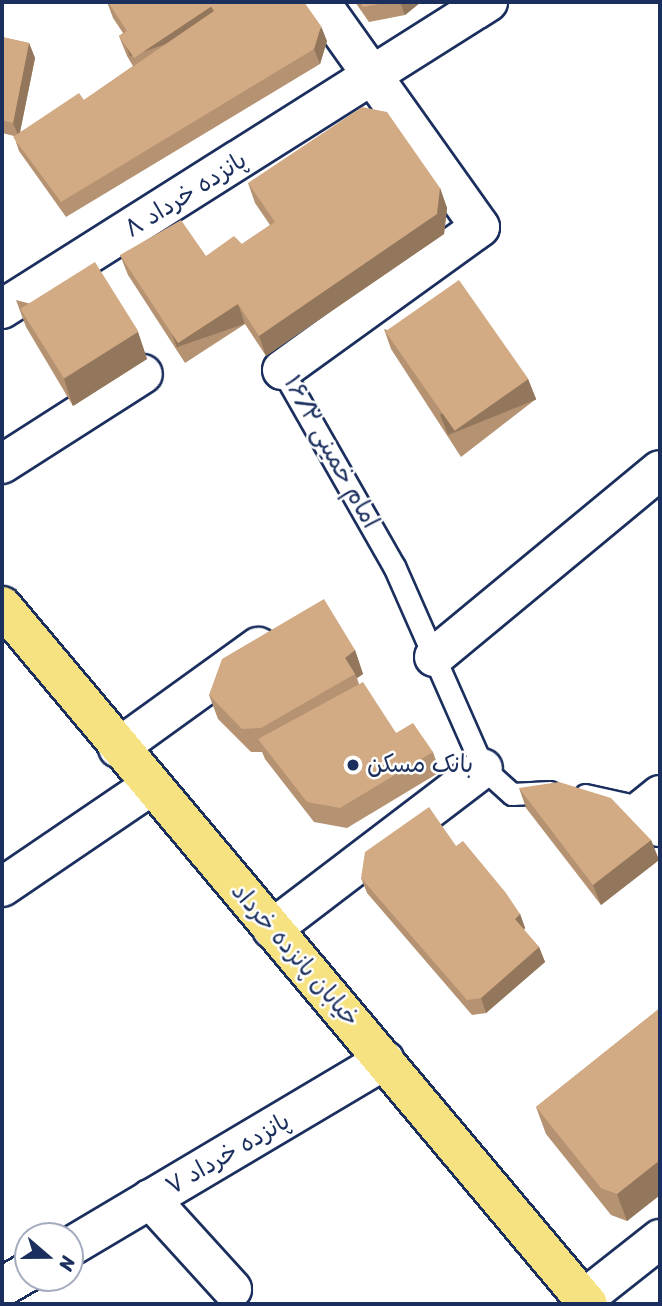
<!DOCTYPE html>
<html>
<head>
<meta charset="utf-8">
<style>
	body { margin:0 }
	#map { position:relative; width:662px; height:1306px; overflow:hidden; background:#fff; font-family:Sriracha,"Playpen Sans Arabic",sans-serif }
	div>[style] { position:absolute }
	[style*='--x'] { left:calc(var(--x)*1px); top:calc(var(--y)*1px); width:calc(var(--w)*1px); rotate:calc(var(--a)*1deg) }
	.roads { filter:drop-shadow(2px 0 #1b2f5e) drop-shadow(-2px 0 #1b2f5e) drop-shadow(0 2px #1b2f5e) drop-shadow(0 -2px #1b2f5e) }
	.service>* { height:21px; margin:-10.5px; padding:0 10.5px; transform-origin:10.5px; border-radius:10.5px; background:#fff }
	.minor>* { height:38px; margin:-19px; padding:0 19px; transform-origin:19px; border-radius:19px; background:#fff }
	.primary>* { height:38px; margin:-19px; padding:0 19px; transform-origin:19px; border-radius:19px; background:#f6e281 }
	.wall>* { inset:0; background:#b59271 }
	.shaded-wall>* { inset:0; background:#93775c; transform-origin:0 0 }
	.building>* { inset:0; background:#d2aa83; transform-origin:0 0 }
	.dots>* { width:19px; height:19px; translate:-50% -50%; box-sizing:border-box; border:4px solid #fff; border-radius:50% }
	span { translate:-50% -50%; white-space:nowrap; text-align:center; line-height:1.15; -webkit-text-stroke:5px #fff; paint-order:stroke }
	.street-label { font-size:24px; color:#1b2f5e }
	.poi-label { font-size:24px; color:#1b2f5e }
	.left { translate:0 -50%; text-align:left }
	.frame { position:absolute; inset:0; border:4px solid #1b2f5e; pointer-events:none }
	.north { position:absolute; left:14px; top:1222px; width:70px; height:70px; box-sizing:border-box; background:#fff; border:2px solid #a4acbf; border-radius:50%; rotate:110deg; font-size:19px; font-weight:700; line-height:28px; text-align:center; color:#1b2f5e }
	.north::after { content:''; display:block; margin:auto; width:24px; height:32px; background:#1b2f5e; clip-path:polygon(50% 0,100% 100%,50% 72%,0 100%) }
</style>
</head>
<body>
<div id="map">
	<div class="roads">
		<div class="service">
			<i style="--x:282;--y:370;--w:226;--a:60.3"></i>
			<i style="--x:394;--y:566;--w:221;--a:66.2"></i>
			<i style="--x:483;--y:768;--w:39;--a:42"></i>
			<i style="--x:512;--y:794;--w:38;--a:-3"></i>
			<i style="--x:585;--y:795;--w:60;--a:12.4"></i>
		</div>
		<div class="minor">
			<i style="--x:2;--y:309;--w:575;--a:-32.28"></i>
			<i style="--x:282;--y:370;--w:244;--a:-35.8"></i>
			<i style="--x:480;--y:227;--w:276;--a:-125.4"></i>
			<i style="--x:2;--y:464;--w:167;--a:-32.6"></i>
			<i style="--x:434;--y:657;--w:293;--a:-39.6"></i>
			<i style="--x:118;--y:748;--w:173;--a:-35.8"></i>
			<i style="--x:660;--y:795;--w:21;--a:141"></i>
			<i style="--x:644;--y:808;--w:25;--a:50"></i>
			<i style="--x:2;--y:887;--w:178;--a:-34.2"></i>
			<i style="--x:272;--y:929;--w:265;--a:-37.3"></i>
			<i style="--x:150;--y:1199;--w:122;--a:47.7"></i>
			<i style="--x:70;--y:1247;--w:366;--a:-30.7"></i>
			<i style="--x:2;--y:1287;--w:30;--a:-30"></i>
			<i style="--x:584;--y:1299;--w:97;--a:-38.3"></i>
		</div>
		<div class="primary">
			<i style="--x:2;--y:606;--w:911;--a:49.99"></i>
		</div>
	</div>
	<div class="wall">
		<i style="clip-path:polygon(107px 2px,304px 2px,327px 41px,320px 64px,66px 217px,19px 151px,14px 136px,2px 133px,2px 37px,29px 43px,35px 58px,20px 132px,84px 100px,133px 66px,127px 56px,119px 36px,123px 33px,113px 18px)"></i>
		<i style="clip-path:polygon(355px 2px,421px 2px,405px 15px,369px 22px)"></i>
		<i style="clip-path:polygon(248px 183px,440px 188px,447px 208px,444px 234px,266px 356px,245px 324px,185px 363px,128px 275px,120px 255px,206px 256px,242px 244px,270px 225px,255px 203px)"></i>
		<i style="clip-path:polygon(16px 300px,138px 332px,147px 359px,73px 406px,26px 327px)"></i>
		<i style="clip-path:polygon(384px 329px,528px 379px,536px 399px,461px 457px,391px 349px)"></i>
		<i style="clip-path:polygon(355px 650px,363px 674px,357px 678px,359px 684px,396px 733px,433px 752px,440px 772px,347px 828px,314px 822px,265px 759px,262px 752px,251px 752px,218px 719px,209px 695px)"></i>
		<i style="clip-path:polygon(519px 788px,651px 840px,659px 860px,601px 905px,526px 808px)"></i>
		<i style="clip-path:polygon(456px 846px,520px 914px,525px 928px,524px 930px,539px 947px,545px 962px,486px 1013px,472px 1015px,367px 893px,361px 878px)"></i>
		<i style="clip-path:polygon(660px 1008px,660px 1195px,627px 1221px,611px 1215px,546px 1134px,536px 1107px)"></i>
	</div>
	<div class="shaded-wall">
		<i style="clip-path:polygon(400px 2px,421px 2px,405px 15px)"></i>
		<i style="left:212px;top:6px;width:21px;height:94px;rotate:71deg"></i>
		<i style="clip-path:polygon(321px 26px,327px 41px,320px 64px,314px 49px)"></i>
		<i style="clip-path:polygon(29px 43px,35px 58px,19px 137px,13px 123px)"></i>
		<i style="clip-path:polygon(440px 188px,447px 208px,444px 234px,266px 356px,259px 336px)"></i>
		<i style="left:238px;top:304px;width:21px;height:72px;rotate:71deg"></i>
		<i style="clip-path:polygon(138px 332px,147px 359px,73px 406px,64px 379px)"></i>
		<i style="left:528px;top:379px;width:22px;height:95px;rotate:68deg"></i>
		<i style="clip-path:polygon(355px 650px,363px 674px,357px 678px,355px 674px,345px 658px)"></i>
		<i style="clip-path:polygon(651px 840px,659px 860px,601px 905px,593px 885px)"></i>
		<i style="clip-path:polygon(520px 914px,525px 928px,520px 934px,515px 919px)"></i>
		<i style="clip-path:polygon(539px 947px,545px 962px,486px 1013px,481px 998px)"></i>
		<i style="clip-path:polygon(660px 1160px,660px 1195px,627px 1221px,617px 1194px)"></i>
	</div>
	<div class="building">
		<i style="clip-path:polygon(108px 2px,208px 2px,212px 6px,134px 58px,119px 36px,127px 31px)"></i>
		<i style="clip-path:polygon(208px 2px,304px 2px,321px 26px,314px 49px,61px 202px,13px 137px,79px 93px,84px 100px,214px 11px)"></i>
		<i style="clip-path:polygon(360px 2px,390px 2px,363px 7px)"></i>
		<i style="clip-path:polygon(2px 37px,29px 43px,13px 123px,2px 120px)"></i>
		<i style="clip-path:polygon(362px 107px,387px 112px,440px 188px,437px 214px,259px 336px,238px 304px,178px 343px,120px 255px,181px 220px,206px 256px,234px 236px,242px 244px,275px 222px,248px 183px)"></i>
		<i style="left:95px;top:262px;width:82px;height:88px;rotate:58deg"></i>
		<i style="left:459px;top:280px;width:121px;height:90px;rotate:55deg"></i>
		<i style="clip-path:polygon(324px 599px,355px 650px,345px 658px,355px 674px,261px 728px,242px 729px,209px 695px,222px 659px)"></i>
		<i style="clip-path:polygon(363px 682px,396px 733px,413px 723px,433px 752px,340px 808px,307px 802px,258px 739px)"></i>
		<i style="clip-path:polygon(559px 782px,611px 798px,651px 840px,593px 885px,519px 788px)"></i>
		<i style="clip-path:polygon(429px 807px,456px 846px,463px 841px,506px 893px,520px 914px,515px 919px,539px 947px,481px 998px,467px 1000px,361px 878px,365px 852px)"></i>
		<i style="clip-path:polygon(660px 1008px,660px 1160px,617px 1194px,601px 1188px,536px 1107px)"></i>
	</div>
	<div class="dots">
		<i style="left:353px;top:765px;background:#1b2f5e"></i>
	</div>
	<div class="street-label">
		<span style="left:186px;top:195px;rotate:-32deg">پانزده خرداد ۸</span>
		<span style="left:331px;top:452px;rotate:61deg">امام خمینی ۱۶/۲</span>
		<span style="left:295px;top:955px;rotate:49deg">خیابان پانزده خرداد</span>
		<span style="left:228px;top:1154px;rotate:-30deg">پانزده خرداد ۷</span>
	</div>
	<div class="poi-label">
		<span class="left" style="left:367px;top:765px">بانک مسکن</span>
	</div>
	<div class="frame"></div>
	<div class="north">N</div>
</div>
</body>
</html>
